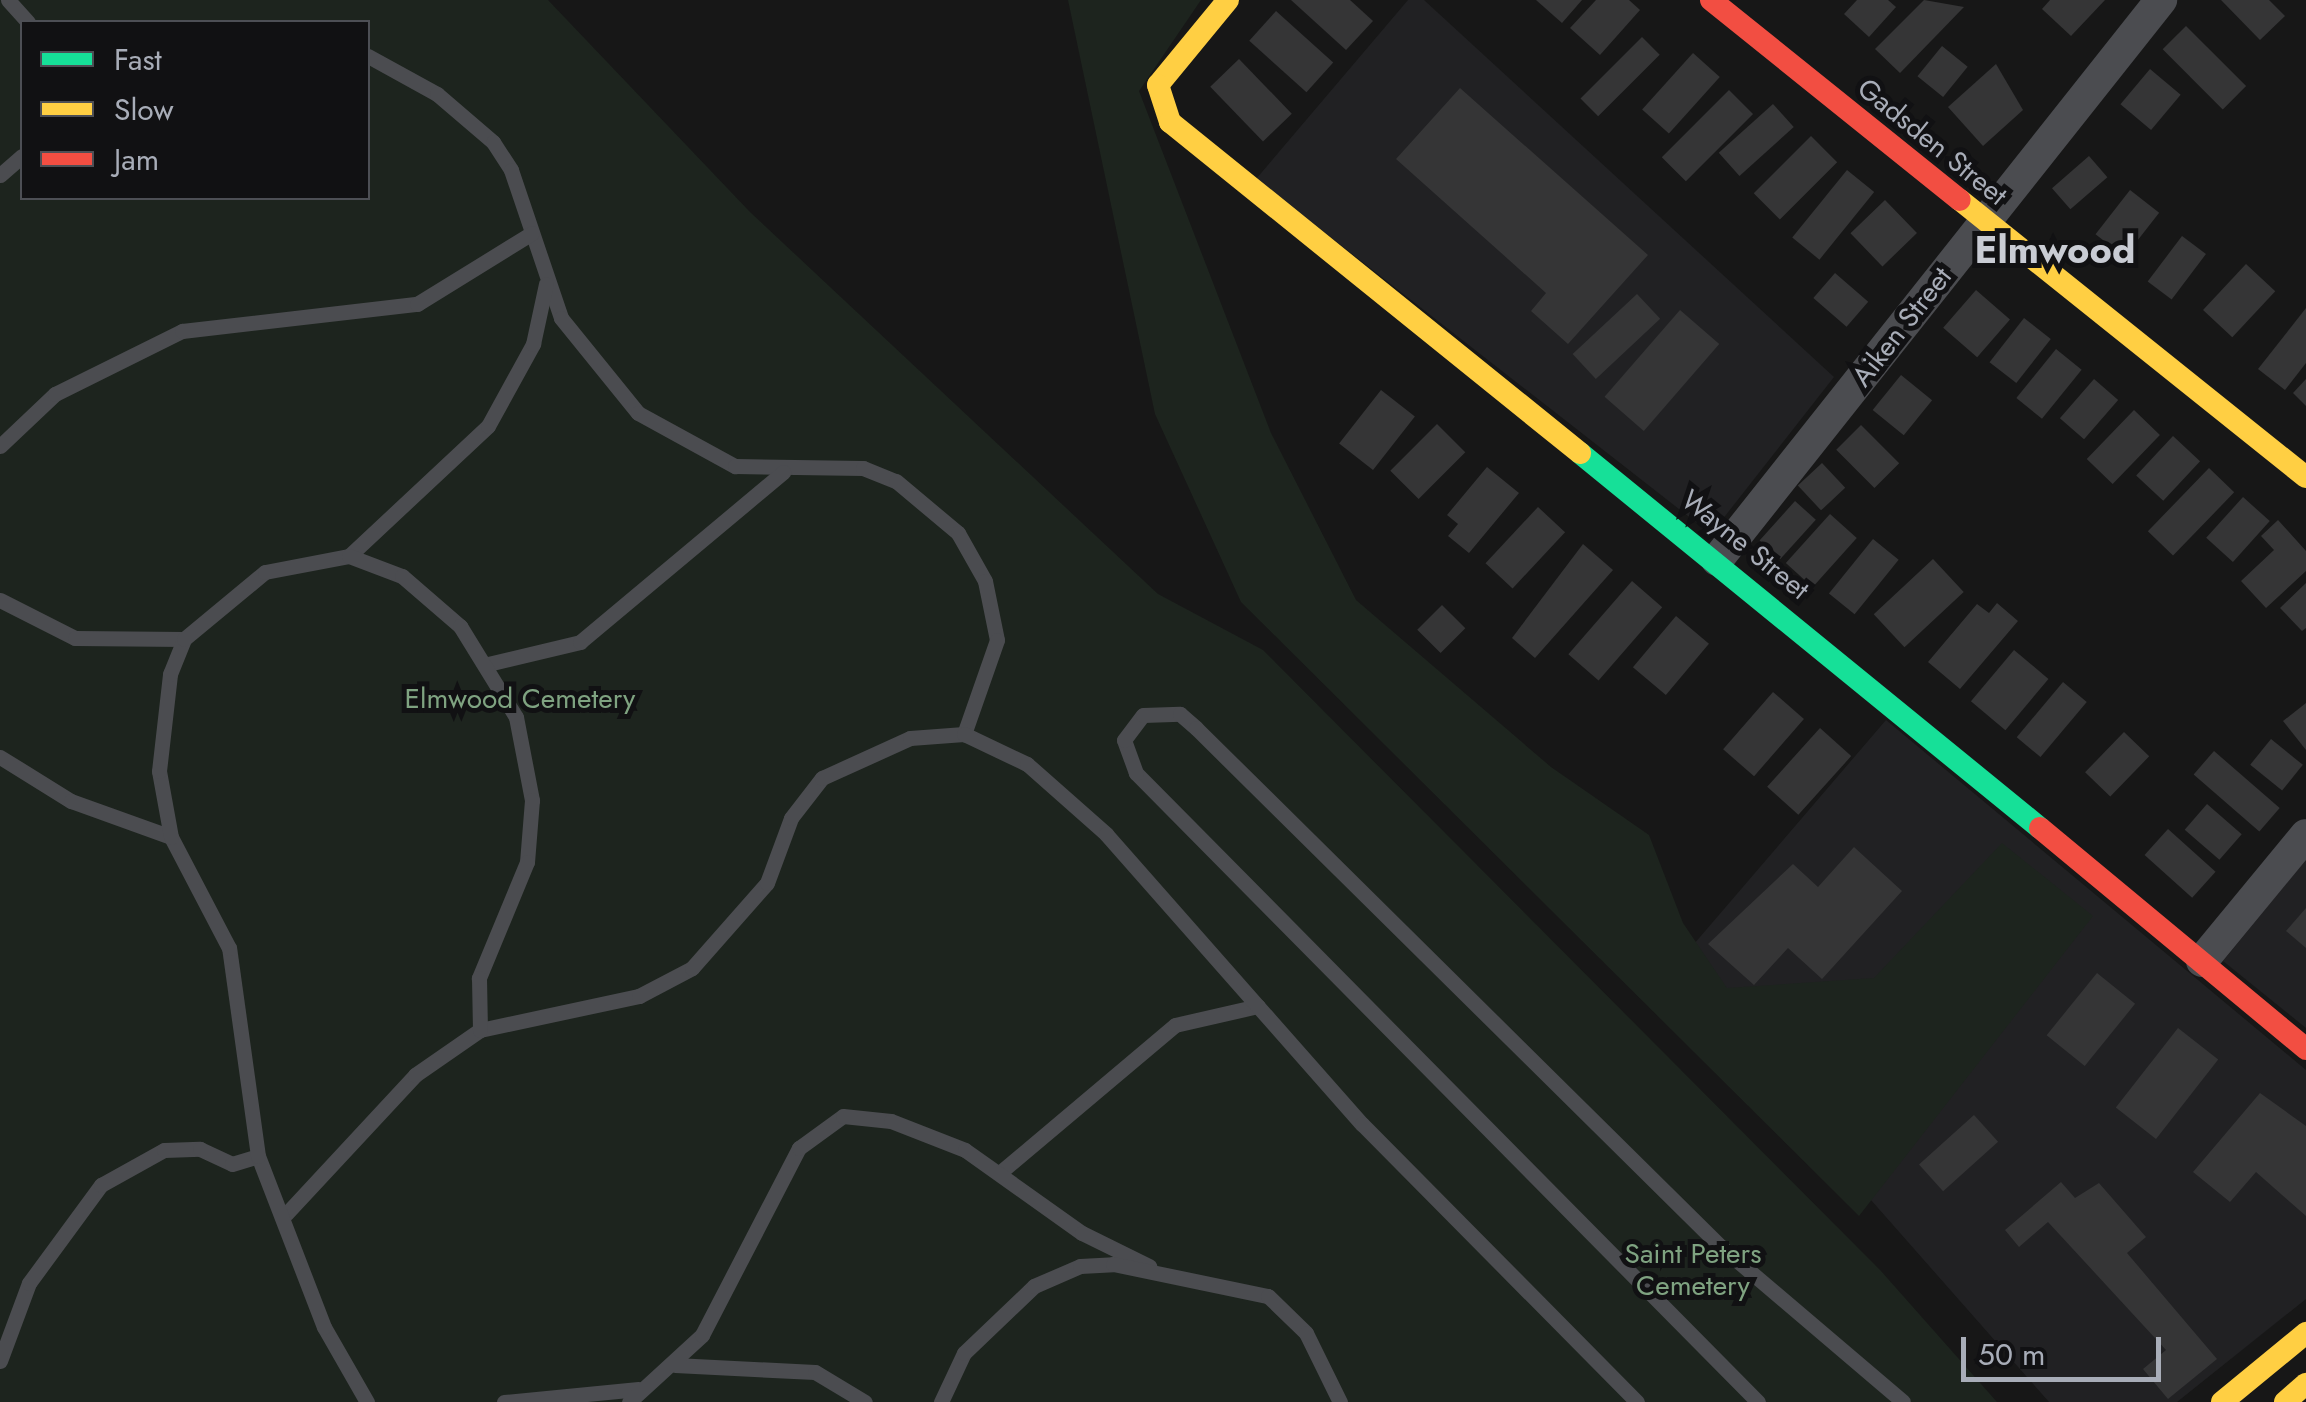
<!DOCTYPE html>
<html>
<head>
<meta charset="utf-8">
<style>
	body { margin:0 }
	#map { position:relative; width:2306px; height:1402px; overflow:hidden; background:#171717; font-family:Jost,sans-serif }
	div>[style] { position:absolute }
	[style*='--x'] { left:calc(var(--x)*1px); top:calc(var(--y)*1px); width:calc(var(--w)*1px); rotate:calc(var(--a)*1deg) }
	.built>* { inset:0; background:#212123 }
	.green>* { inset:0; background:#1d241e }
	.building>* { inset:0; background:#353536; transform-origin:0 0 }
	.lane>* { height:15px; margin:-7.5px; padding:0 7.5px; transform-origin:7.5px; border-radius:7.5px; background:#4b4c50 }
	.street>* { height:32px; margin:-16px; padding:0 16px; transform-origin:16px; border-radius:16px; background:#4b4c50 }
	.fast>* { height:22px; margin:-11px; padding:0 11px; transform-origin:11px; border-radius:11px; background:#16e098 }
	.slow>* { height:22px; margin:-11px; padding:0 11px; transform-origin:11px; border-radius:11px; background:#ffcf43 }
	.jam>* { height:22px; margin:-11px; padding:0 11px; transform-origin:11px; border-radius:11px; background:#f24e42 }
	span { translate:-50% -50%; white-space:nowrap; text-align:center; line-height:1.15; -webkit-text-stroke:10px #111113; paint-order:stroke }
	.street-label { font-size:28px; color:#a8adb8 }
	.park-label { font-size:28px; color:#7fa381 }
	.district-label { font-size:38px; color:#c9ccd4; font-weight:700 }
	.legend { position:absolute; left:20px; top:20px; width:350px; height:180px; box-sizing:border-box; background:#111113; border:2px solid #4d4f55; margin:0; padding:12px 18px; list-style:none; font-size:30px; color:#a8adb8 }
	.legend li { display:flex; align-items:center; gap:20px; height:50px }
	.legend b { width:50px; border:2px solid #4d4f55 }
	.scale { position:absolute; left:1961px; top:1337px; width:200px; height:45px; box-sizing:border-box; border:5px solid #a8adb8; border-top:0; padding-left:12px; font-size:30px; line-height:35px; white-space:nowrap; color:#a8adb8; -webkit-text-stroke:8px #111113; paint-order:stroke }
</style>
</head>
<body>
<div id="map">
	<div class="built">
		<i style="clip-path:polygon(1408px 0,1424px 0,1834px 377px,1711px 534px,1256px 179px)"></i>
		<i style="clip-path:polygon(1886px 720px,2306px 1070px,2306px 1299px,2177px 1402px,2049px 1402px,1670px 972px)"></i>
		<i style="clip-path:polygon(2306px 859px,2306px 1028px,2223px 961px)"></i>
	</div>
	<div class="green">
		<i style="clip-path:polygon(evenodd,0 0,548px 0,750px 212px,1158px 594px,1263px 650px,1881px 1271px,1997px 1402px,0 1402px,0 0,22px 22px,368px 22px,368px 198px,22px 198px,22px 22px)"></i>
		<i style="clip-path:polygon(1068px 0,1201px 0,1139px 91px,1271px 433px,1356px 600px,1551px 767px,1649px 835px,1683px 923px,1727px 988px,1874px 978px,2002px 843px,2093px 916px,1859px 1216px,1241px 602px,1155px 414px)"></i>
	</div>
	<div class="building">
		<i style="clip-path:polygon(1291px 0,1350px 0,1373px 21px,1346px 50px)"></i>
		<i style="clip-path:polygon(1536px 0,1582px 0,1562px 23px)"></i>
		<i style="clip-path:polygon(1596px 0,1629px 0,1640px 10px,1600px 55px,1570px 28px)"></i>
		<i style="clip-path:polygon(1857px 0,1888px 0,1896px 7px,1869px 37px,1844px 14px)"></i>
		<i style="clip-path:polygon(1924px 0,1964px 7px,1900px 73px,1875px 49px)"></i>
		<i style="clip-path:polygon(2050px 0,2105px 0,2071px 36px,2042px 9px)"></i>
		<i style="clip-path:polygon(2221px 0,2269px 0,2285px 16px,2260px 40px)"></i>
		<i style="left:1276px;top:11px;width:77px;height:40px;rotate:42deg"></i>
		<i style="left:2186px;top:26px;width:85px;height:33px;rotate:45deg"></i>
		<i style="left:1642px;top:37px;width:25px;height:87px;rotate:45deg"></i>
		<i style="left:1942px;top:46px;width:33px;height:39px;rotate:39deg"></i>
		<i style="left:1693px;top:53px;width:36px;height:76px;rotate:42deg"></i>
		<i style="left:1239px;top:59px;width:76px;height:40px;rotate:46deg"></i>
		<i style="clip-path:polygon(1996px 64px,2023px 110px,1983px 146px,1948px 107px)"></i>
		<i style="left:2150px;top:69px;width:40px;height:46px;rotate:40deg"></i>
		<i style="clip-path:polygon(1460px 88px,1648px 255px,1568px 344px,1531px 311px,1546px 293px,1396px 159px)"></i>
		<i style="left:1729px;top:90px;width:34px;height:95px;rotate:45deg"></i>
		<i style="left:1773px;top:104px;width:31px;height:73px;rotate:48deg"></i>
		<i style="left:1811px;top:136px;width:37px;height:81px;rotate:45deg"></i>
		<i style="left:2089px;top:156px;width:28px;height:49px;rotate:49deg"></i>
		<i style="left:1847px;top:170px;width:35px;height:87px;rotate:39deg"></i>
		<i style="left:2130px;top:190px;width:37px;height:56px;rotate:38deg"></i>
		<i style="left:1885px;top:200px;width:46px;height:48px;rotate:46deg"></i>
		<i style="left:2182px;top:236px;width:30px;height:57px;rotate:37deg"></i>
		<i style="left:2246px;top:264px;width:40px;height:63px;rotate:43deg"></i>
		<i style="left:1835px;top:273px;width:44px;height:33px;rotate:41deg"></i>
		<i style="left:1976px;top:290px;width:45px;height:50px;rotate:41deg"></i>
		<i style="left:1637px;top:294px;width:34px;height:88px;rotate:47deg"></i>
		<i style="clip-path:polygon(2306px 308px,2306px 363px,2285px 390px,2258px 369px)"></i>
		<i style="left:1680px;top:310px;width:52px;height:115px;rotate:41deg"></i>
		<i style="left:2024px;top:318px;width:34px;height:56px;rotate:38deg"></i>
		<i style="left:2056px;top:349px;width:33px;height:63px;rotate:39deg"></i>
		<i style="left:1901px;top:375px;width:40px;height:45px;rotate:39deg"></i>
		<i style="left:2094px;top:379px;width:32px;height:52px;rotate:41deg"></i>
		<i style="clip-path:polygon(2306px 379px,2306px 406px,2293px 393px)"></i>
		<i style="left:1381px;top:390px;width:43px;height:68px;rotate:38deg"></i>
		<i style="left:2134px;top:410px;width:36px;height:68px;rotate:44deg"></i>
		<i style="left:1437px;top:424px;width:40px;height:66px;rotate:45deg"></i>
		<i style="left:1861px;top:425px;width:54px;height:35px;rotate:45deg"></i>
		<i style="left:2173px;top:436px;width:37px;height:54px;rotate:43deg"></i>
		<i style="left:1822px;top:463px;width:34px;height:33px;rotate:47deg"></i>
		<i style="clip-path:polygon(1487px 467px,1519px 493px,1469px 553px,1448px 536px,1458px 524px,1447px 515px)"></i>
		<i style="left:2209px;top:468px;width:35px;height:88px;rotate:44deg"></i>
		<i style="left:2243px;top:497px;width:36px;height:55px;rotate:42deg"></i>
		<i style="left:1795px;top:501px;width:28px;height:53px;rotate:42deg"></i>
		<i style="left:1538px;top:507px;width:37px;height:77px;rotate:43deg"></i>
		<i style="left:1830px;top:514px;width:36px;height:66px;rotate:42deg"></i>
		<i style="clip-path:polygon(2278px 520px,2306px 551px,2306px 571px,2266px 608px,2241px 581px,2274px 550px,2261px 536px)"></i>
		<i style="left:1873px;top:539px;width:33px;height:70px;rotate:39deg"></i>
		<i style="clip-path:polygon(1583px 544px,1613px 570px,1535px 658px,1512px 638px)"></i>
		<i style="left:1933px;top:559px;width:45px;height:81px;rotate:47deg"></i>
		<i style="left:1632px;top:581px;width:40px;height:97px;rotate:41deg"></i>
		<i style="clip-path:polygon(2306px 583px,2306px 628px,2302px 631px,2280px 608px)"></i>
		<i style="clip-path:polygon(1997px 603px,2018px 621px,1960px 689px,1928px 662px,1977px 604px,1989px 613px)"></i>
		<i style="left:1442px;top:605px;width:33px;height:35px;rotate:45deg"></i>
		<i style="left:1676px;top:616px;width:43px;height:67px;rotate:40deg"></i>
		<i style="left:2014px;top:650px;width:45px;height:67px;rotate:40deg"></i>
		<i style="left:2063px;top:682px;width:31px;height:72px;rotate:40deg"></i>
		<i style="left:1773px;top:692px;width:41px;height:76px;rotate:41deg"></i>
		<i style="clip-path:polygon(2306px 703px,2306px 750px,2283px 721px)"></i>
		<i style="left:1820px;top:728px;width:42px;height:79px;rotate:42deg"></i>
		<i style="left:2124px;top:732px;width:35px;height:56px;rotate:44deg"></i>
		<i style="left:2271px;top:739px;width:41px;height:33px;rotate:39deg"></i>
		<i style="left:2214px;top:751px;width:87px;height:31px;rotate:41deg"></i>
		<i style="left:2207px;top:804px;width:46px;height:34px;rotate:41deg"></i>
		<i style="left:2168px;top:829px;width:64px;height:35px;rotate:42deg"></i>
		<i style="clip-path:polygon(1854px 847px,1902px 891px,1822px 979px,1788px 948px,1754px 985px,1708px 944px,1793px 864px,1818px 887px)"></i>
		<i style="clip-path:polygon(2306px 908px,2306px 948px,2286px 931px)"></i>
		<i style="left:2097px;top:973px;width:49px;height:80px;rotate:39deg"></i>
		<i style="left:2178px;top:1028px;width:51px;height:101px;rotate:38deg"></i>
		<i style="clip-path:polygon(2260px 1093px,2306px 1126px,2306px 1216px,2256px 1172px,2230px 1202px,2193px 1172px)"></i>
		<i style="left:1974px;top:1115px;width:36px;height:74px;rotate:48deg"></i>
		<i style="clip-path:polygon(2061px 1182px,2075px 1198px,2099px 1183px,2146px 1237px,2127px 1253px,2217px 1359px,2168px 1399px,2143px 1369px,2166px 1350px,2048px 1222px,2019px 1247px,2005px 1230px)"></i>
	</div>
	<div class="lane">
		<i style="--x:8;--y:0;--w:30;--a:48"></i>
		<i style="--x:368;--y:56;--w:79;--a:28.8"></i>
		<i style="--x:437;--y:94;--w:74;--a:40.6"></i>
		<i style="--x:493;--y:142;--w:33;--a:57"></i>
		<i style="--x:511;--y:170;--w:156;--a:71.3"></i>
		<i style="--x:561;--y:318;--w:122;--a:51"></i>
		<i style="--x:638;--y:413;--w:111;--a:28.7"></i>
		<i style="--x:735;--y:466;--w:128;--a:0.9"></i>
		<i style="--x:863;--y:468;--w:35;--a:22"></i>
		<i style="--x:896;--y:481;--w:81;--a:40"></i>
		<i style="--x:958;--y:533;--w:55;--a:60.6"></i>
		<i style="--x:985;--y:581;--w:60;--a:78.5"></i>
		<i style="--x:997;--y:640;--w:100;--a:109.3"></i>
		<i style="--x:0;--y:175;--w:29;--a:-41"></i>
		<i style="--x:0;--y:446;--w:76;--a:-43.4"></i>
		<i style="--x:55;--y:394;--w:142;--a:-26.4"></i>
		<i style="--x:182;--y:331;--w:237;--a:-6.6"></i>
		<i style="--x:417;--y:304;--w:135;--a:-31.7"></i>
		<i style="--x:349;--y:556;--w:190;--a:-43.1"></i>
		<i style="--x:488;--y:426;--w:94;--a:-61.2"></i>
		<i style="--x:533;--y:344;--w:61;--a:-77.8"></i>
		<i style="--x:0;--y:600;--w:84;--a:26.9"></i>
		<i style="--x:75;--y:638;--w:109;--a:0.5"></i>
		<i style="--x:488;--y:664;--w:95;--a:-13.4"></i>
		<i style="--x:580;--y:642;--w:265;--a:-39.9"></i>
		<i style="--x:0;--y:757;--w:84;--a:31.8"></i>
		<i style="--x:71;--y:801;--w:106;--a:19.8"></i>
		<i style="--x:1003;--y:1170;--w:225;--a:-40.1"></i>
		<i style="--x:1175;--y:1025;--w:85;--a:-12.9"></i>
		<i style="--x:286;--y:1214;--w:190;--a:-47.1"></i>
		<i style="--x:415;--y:1075;--w:79;--a:-34.7"></i>
		<i style="--x:480;--y:1030;--w:163;--a:-12.1"></i>
		<i style="--x:639;--y:996;--w:60;--a:-27.8"></i>
		<i style="--x:692;--y:968;--w:113;--a:-48.6"></i>
		<i style="--x:767;--y:883;--w:69;--a:-69.7"></i>
		<i style="--x:791;--y:818;--w:51;--a:-52.2"></i>
		<i style="--x:822;--y:778;--w:97;--a:-24.4"></i>
		<i style="--x:910;--y:738;--w:54;--a:-4.2"></i>
		<i style="--x:964;--y:734;--w:70;--a:25.5"></i>
		<i style="--x:1027;--y:764;--w:106;--a:41.5"></i>
		<i style="--x:1106;--y:834;--w:387;--a:48.6"></i>
		<i style="--x:1362;--y:1124;--w:391;--a:45.3"></i>
		<i style="--x:0;--y:1361;--w:83;--a:-69.6"></i>
		<i style="--x:29;--y:1283;--w:122;--a:-53.7"></i>
		<i style="--x:101;--y:1185;--w:72;--a:-29.1"></i>
		<i style="--x:164;--y:1150;--w:36;--a:-2"></i>
		<i style="--x:200;--y:1149;--w:35;--a:25"></i>
		<i style="--x:232;--y:1164;--w:27;--a:-17"></i>
		<i style="--x:675;--y:1365;--w:140;--a:2.9"></i>
		<i style="--x:815;--y:1372;--w:58;--a:31"></i>
		<i style="--x:367;--y:1402;--w:86;--a:-119.8"></i>
		<i style="--x:324;--y:1327;--w:183;--a:-111.1"></i>
		<i style="--x:258;--y:1156;--w:210;--a:-97.9"></i>
		<i style="--x:229;--y:948;--w:125;--a:-117.6"></i>
		<i style="--x:171;--y:837;--w:67;--a:-100.3"></i>
		<i style="--x:159;--y:771;--w:98;--a:-83.5"></i>
		<i style="--x:170;--y:674;--w:38;--a:-68"></i>
		<i style="--x:184;--y:639;--w:105;--a:-39.6"></i>
		<i style="--x:265;--y:572;--w:86;--a:-10.8"></i>
		<i style="--x:349;--y:556;--w:57;--a:20.7"></i>
		<i style="--x:402;--y:576;--w:77;--a:40.8"></i>
		<i style="--x:460;--y:626;--w:107;--a:58.4"></i>
		<i style="--x:516;--y:717;--w:85;--a:79.1"></i>
		<i style="--x:532;--y:800;--w:62;--a:94.6"></i>
		<i style="--x:527;--y:862;--w:126;--a:112.5"></i>
		<i style="--x:479;--y:978;--w:52;--a:88.9"></i>
		<i style="--x:504;--y:1402;--w:135;--a:-5.5"></i>
		<i style="--x:629;--y:1402;--w:99;--a:-42.5"></i>
		<i style="--x:702;--y:1335;--w:211;--a:-62.6"></i>
		<i style="--x:799;--y:1148;--w:54;--a:-36"></i>
		<i style="--x:843;--y:1116;--w:48;--a:5.9"></i>
		<i style="--x:891;--y:1121;--w:79;--a:21.4"></i>
		<i style="--x:965;--y:1150;--w:143;--a:35.4"></i>
		<i style="--x:1082;--y:1233;--w:75;--a:26.2"></i>
		<i style="--x:941;--y:1402;--w:54;--a:-64.9"></i>
		<i style="--x:964;--y:1353;--w:97;--a:-43.7"></i>
		<i style="--x:1034;--y:1286;--w:50;--a:-23.5"></i>
		<i style="--x:1080;--y:1266;--w:33;--a:-3"></i>
		<i style="--x:1113;--y:1264;--w:158;--a:11.7"></i>
		<i style="--x:1268;--y:1296;--w:53;--a:44.2"></i>
		<i style="--x:1306;--y:1333;--w:77;--a:63.8"></i>
		<i style="--x:1758;--y:1402;--w:885;--a:-134.68"></i>
		<i style="--x:1136;--y:773;--w:35;--a:-110"></i>
		<i style="--x:1124;--y:740;--w:31;--a:-53"></i>
		<i style="--x:1143;--y:715;--w:37;--a:-2"></i>
		<i style="--x:1180;--y:714;--w:21;--a:41"></i>
		<i style="--x:1196;--y:728;--w:737;--a:44.67"></i>
		<i style="--x:1720;--y:1246;--w:240;--a:40.4"></i>
	</div>
	<div class="street">
		<i style="--x:1717;--y:560;--w:715;--a:-51.59"></i>
		<i style="--x:2202;--y:961;--w:163;--a:-50.5"></i>
	</div>
	<div class="fast">
		<i style="--x:1580;--y:453;--w:593;--a:39.19"></i>
	</div>
	<div class="slow">
		<i style="--x:1228;--y:0;--w:110;--a:129.5"></i>
		<i style="--x:1158;--y:85;--w:39;--a:72"></i>
		<i style="--x:1170;--y:122;--w:527;--a:38.91"></i>
		<i style="--x:1960;--y:200;--w:443;--a:38.7"></i>
		<i style="--x:2222;--y:1402;--w:109;--a:-39.4"></i>
		<i style="--x:2285;--y:1402;--w:28;--a:-41"></i>
	</div>
	<div class="jam">
		<i style="--x:1711;--y:0;--w:319;--a:38.8"></i>
		<i style="--x:2040;--y:828;--w:346;--a:39.7"></i>
	</div>
	<div class="street-label">
		<span style="left:1932px;top:142px;rotate:39deg">Gadsden Street</span>
		<span style="left:1902px;top:327px;rotate:-52deg">Aiken Street</span>
		<span style="left:1745px;top:545px;rotate:39deg">Wayne Street</span>
	</div>
	<div class="park-label">
		<span style="left:520px;top:699px">Elmwood Cemetery</span>
		<span style="left:1693px;top:1270px">Saint Peters<br>Cemetery</span>
	</div>
	<div class="district-label">
		<span style="left:2055px;top:250px">Elmwood</span>
	</div>
	<ul class="legend">
	<li><b style="height:12px;background:#16e098"></b>Fast</li>
	<li><b style="height:12px;background:#ffcf43"></b>Slow</li>
	<li><b style="height:12px;background:#f24e42"></b>Jam</li>
	</ul>
	<div class="scale">50 m</div>
</div>
</body>
</html>
